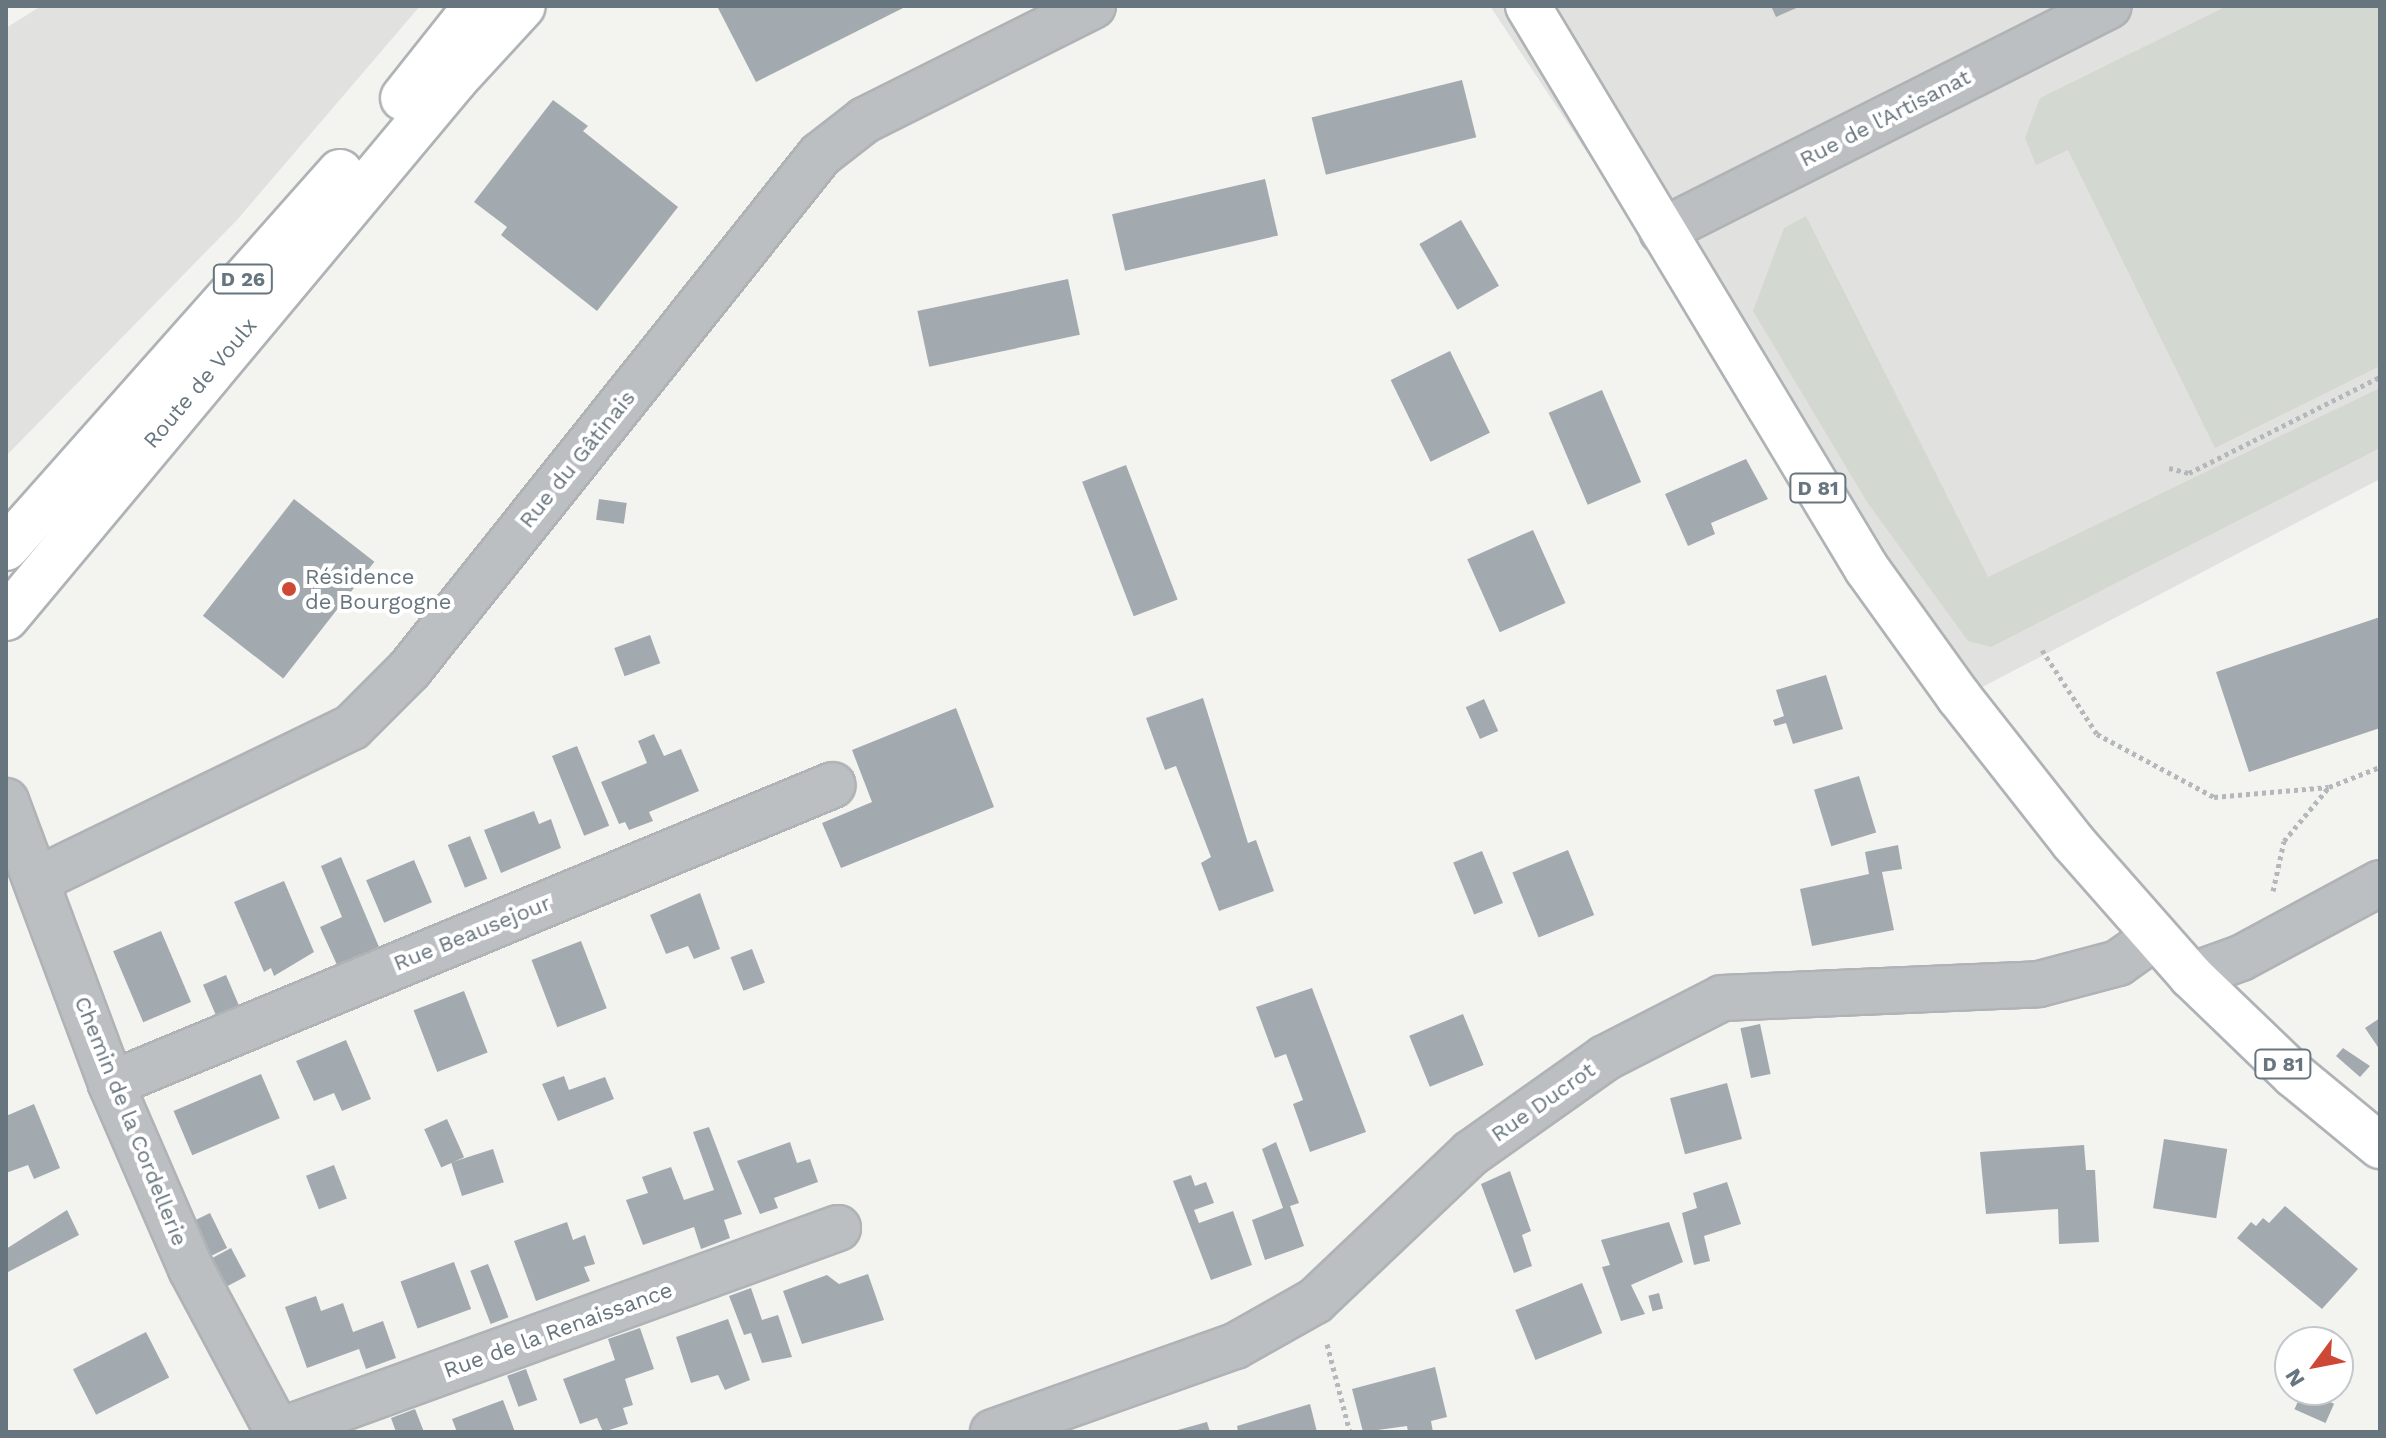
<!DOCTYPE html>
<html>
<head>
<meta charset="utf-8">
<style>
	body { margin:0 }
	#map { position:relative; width:2386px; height:1438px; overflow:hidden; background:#f3f3f0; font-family:"Work Sans",sans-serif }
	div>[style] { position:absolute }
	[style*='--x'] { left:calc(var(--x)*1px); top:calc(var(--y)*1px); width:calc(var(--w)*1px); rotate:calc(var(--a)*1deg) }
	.built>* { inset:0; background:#e1e2e0 }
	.green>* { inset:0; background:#d3d8d0 }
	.building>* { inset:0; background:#a3aaaf; transform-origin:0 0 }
	.path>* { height:5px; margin-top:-2.5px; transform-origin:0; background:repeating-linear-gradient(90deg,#b5b8ba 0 4px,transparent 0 8px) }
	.roads { filter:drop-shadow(2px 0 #afb3b6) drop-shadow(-2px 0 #afb3b6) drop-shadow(0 2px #afb3b6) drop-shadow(0 -2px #afb3b6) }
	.minor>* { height:44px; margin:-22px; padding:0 22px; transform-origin:22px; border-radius:22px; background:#bbbfc2 }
	.major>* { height:44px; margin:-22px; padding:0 22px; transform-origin:22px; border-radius:22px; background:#fff }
	.dots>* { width:22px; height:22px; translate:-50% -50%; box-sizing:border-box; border:4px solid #fff; border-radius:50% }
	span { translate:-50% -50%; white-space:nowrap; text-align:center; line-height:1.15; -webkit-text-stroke:8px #fff; paint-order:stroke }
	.shield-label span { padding:2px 6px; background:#fff; border:2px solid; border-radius:6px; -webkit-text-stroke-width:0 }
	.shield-label { font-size:20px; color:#66757e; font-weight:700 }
	.street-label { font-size:22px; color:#66757e }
	.poi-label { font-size:22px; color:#66757e }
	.left { translate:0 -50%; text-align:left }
	.frame { position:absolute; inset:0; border:8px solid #66757e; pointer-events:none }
	.north { position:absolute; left:2274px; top:1326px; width:80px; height:80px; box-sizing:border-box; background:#fff; border:2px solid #c2c8cb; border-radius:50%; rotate:238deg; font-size:22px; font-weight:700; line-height:32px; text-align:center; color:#66757e }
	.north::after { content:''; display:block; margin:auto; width:28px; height:36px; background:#ce4935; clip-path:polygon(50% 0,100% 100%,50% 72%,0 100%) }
</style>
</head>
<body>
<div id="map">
	<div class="built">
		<i style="clip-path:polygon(41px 6px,420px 6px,237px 220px,6px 456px,6px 28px)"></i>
		<i style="clip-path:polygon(1490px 6px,2380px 6px,2380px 479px,1952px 703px)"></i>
	</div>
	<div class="green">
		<i style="clip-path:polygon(2227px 6px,2380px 6px,2380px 366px,2215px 448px,2068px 150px,2036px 165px,2025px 138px,2040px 98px)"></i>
		<i style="clip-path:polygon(1806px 216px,1988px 577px,2380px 388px,2380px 448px,1991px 647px,1968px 641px,1867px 502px,1753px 311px,1784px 228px)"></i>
	</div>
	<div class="building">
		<i style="clip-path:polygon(717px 6px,907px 6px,756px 82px)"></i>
		<i style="clip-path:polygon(1771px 6px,1801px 6px,1776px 17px)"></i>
		<i style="left:1462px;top:80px;width:59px;height:155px;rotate:76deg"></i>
		<i style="clip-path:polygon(553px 100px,588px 126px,583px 131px,678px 207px,597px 311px,501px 235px,507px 227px,474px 202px)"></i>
		<i style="left:1265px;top:179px;width:58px;height:157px;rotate:77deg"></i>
		<i style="left:1461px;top:220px;width:76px;height:48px;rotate:60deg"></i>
		<i style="left:1068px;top:279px;width:57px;height:154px;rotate:78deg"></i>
		<i style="left:1450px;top:351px;width:91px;height:66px;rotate:64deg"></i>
		<i style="left:1602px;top:390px;width:100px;height:58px;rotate:67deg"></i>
		<i style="clip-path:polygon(1746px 459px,1768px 499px,1711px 523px,1715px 534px,1688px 546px,1665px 494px)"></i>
		<i style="left:1126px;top:465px;width:144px;height:47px;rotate:69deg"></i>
		<i style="left:294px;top:499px;width:102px;height:148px;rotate:38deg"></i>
		<i style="left:599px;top:499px;width:28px;height:21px;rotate:8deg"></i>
		<i style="left:1533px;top:530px;width:80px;height:72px;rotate:66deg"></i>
		<i style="clip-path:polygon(2380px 617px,2380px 728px,2249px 772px,2216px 672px)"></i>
		<i style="left:650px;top:635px;width:30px;height:38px;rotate:70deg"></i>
		<i style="clip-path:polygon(1826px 675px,1843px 729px,1793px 744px,1786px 723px,1775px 726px,1773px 720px,1784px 716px,1776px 690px)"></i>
		<i style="clip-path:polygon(1203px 698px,1248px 843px,1256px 840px,1274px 891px,1219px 911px,1201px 863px,1211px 857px,1176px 766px,1165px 770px,1146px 718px)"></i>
		<i style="left:1484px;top:699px;width:35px;height:20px;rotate:66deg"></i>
		<i style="clip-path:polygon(956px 708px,994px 807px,841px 868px,822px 823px,872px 802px,852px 750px)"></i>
		<i style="clip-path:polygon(654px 734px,664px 756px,681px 749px,699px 791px,649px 812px,653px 821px,629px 830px,625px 822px,619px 824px,601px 782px,647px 763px,638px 741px)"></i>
		<i style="left:577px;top:746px;width:86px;height:27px;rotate:68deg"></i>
		<i style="left:1859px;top:776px;width:59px;height:47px;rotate:73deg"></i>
		<i style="clip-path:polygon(534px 811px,539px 824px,551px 819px,561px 848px,501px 873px,484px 830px)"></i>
		<i style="left:470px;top:836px;width:46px;height:24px;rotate:68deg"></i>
		<i style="clip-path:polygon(1898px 845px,1902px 869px,1882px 872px,1894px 930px,1812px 946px,1800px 889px,1869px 874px,1865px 852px)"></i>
		<i style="left:1568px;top:850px;width:70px;height:60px;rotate:68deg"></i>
		<i style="left:1482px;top:851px;width:56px;height:31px;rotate:68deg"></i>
		<i style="clip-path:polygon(341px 857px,379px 947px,337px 965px,320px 927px,342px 917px,321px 866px)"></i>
		<i style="left:414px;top:860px;width:46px;height:52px;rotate:67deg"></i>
		<i style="clip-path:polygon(284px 881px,314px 952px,274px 976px,271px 968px,264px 972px,234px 902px)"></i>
		<i style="clip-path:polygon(700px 893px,720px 949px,694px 959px,688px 946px,666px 954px,650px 915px)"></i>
		<i style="left:161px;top:931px;width:77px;height:52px;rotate:67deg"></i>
		<i style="left:581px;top:941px;width:72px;height:53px;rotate:69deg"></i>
		<i style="left:752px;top:949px;width:36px;height:23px;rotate:69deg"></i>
		<i style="left:226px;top:975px;width:34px;height:25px;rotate:67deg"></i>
		<i style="clip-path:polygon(1312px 988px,1366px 1132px,1310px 1152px,1293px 1104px,1303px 1100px,1286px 1054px,1275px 1058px,1256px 1007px)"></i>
		<i style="left:464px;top:991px;width:66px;height:54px;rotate:69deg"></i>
		<i style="left:1463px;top:1014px;width:55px;height:58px;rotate:68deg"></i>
		<i style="clip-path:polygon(2380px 1018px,2380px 1050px,2365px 1028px)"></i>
		<i style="left:1760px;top:1024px;width:51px;height:20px;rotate:78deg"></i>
		<i style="clip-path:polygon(346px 1040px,371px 1099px,342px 1111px,334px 1093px,314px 1101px,296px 1061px)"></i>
		<i style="clip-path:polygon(2343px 1048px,2370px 1066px,2360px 1077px,2336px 1056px)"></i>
		<i style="left:261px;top:1074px;width:48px;height:95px;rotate:67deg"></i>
		<i style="clip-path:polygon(564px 1076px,569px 1090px,605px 1077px,614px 1099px,558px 1121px,542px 1084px)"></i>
		<i style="left:1727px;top:1083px;width:58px;height:59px;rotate:75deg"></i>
		<i style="clip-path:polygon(34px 1104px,60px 1168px,34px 1179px,28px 1165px,6px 1173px,6px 1116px)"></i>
		<i style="left:447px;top:1119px;width:42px;height:25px;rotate:66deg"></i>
		<i style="clip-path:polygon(709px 1127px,742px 1214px,724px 1220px,730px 1238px,701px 1249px,694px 1227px,643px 1245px,626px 1200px,648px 1193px,642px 1177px,671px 1167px,684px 1200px,714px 1190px,693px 1132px)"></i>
		<i style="left:2164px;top:1139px;width:64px;height:70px;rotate:9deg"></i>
		<i style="clip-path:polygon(790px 1142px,797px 1163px,810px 1159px,818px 1182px,774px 1198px,778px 1208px,760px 1214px,737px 1161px)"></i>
		<i style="clip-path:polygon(1276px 1142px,1299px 1203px,1290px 1206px,1304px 1246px,1265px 1260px,1252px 1220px,1283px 1208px,1262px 1149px)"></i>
		<i style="clip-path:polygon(2084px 1145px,2086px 1170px,2095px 1170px,2099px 1242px,2059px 1244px,2058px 1209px,1986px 1214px,1980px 1152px)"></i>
		<i style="left:493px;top:1149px;width:35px;height:44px;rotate:72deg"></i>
		<i style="left:334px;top:1165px;width:36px;height:30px;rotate:69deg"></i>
		<i style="clip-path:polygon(1510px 1171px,1531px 1231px,1522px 1235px,1532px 1266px,1514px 1273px,1481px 1184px)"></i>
		<i style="clip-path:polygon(1191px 1175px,1195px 1186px,1206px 1182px,1214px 1203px,1194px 1210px,1199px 1223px,1233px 1211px,1252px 1265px,1211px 1280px,1173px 1181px)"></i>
		<i style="clip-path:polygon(1727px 1182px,1741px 1224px,1704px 1236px,1710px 1261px,1694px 1265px,1682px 1213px,1697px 1208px,1693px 1193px)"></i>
		<i style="clip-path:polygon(2285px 1206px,2358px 1269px,2322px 1309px,2237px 1238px,2251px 1222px,2256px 1226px,2263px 1218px,2269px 1223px)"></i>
		<i style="clip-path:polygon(67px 1210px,79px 1235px,8px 1272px,6px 1249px)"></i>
		<i style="left:210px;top:1213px;width:39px;height:23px;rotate:64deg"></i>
		<i style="clip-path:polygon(567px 1222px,573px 1240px,585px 1235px,595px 1264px,584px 1267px,590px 1281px,536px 1301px,514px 1241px)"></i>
		<i style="clip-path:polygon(1669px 1222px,1683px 1262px,1631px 1285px,1645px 1314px,1621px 1321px,1602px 1267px,1610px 1265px,1601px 1240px)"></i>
		<i style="left:231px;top:1248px;width:32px;height:26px;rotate:62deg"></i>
		<i style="left:454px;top:1262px;width:50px;height:57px;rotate:70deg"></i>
		<i style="left:488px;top:1264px;width:57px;height:19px;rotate:69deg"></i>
		<i style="clip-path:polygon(868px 1274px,884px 1320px,802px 1344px,783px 1291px,827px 1275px,839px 1284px)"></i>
		<i style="left:1582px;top:1283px;width:54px;height:72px;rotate:68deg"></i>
		<i style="clip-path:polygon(751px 1288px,762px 1320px,778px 1315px,792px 1357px,762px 1363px,751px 1333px,744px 1335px,729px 1296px)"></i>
		<i style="left:1659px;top:1293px;width:16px;height:11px;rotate:75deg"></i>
		<i style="clip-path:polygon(316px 1296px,321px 1311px,343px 1303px,353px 1332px,383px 1321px,396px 1358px,366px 1369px,359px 1349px,307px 1368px,285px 1307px)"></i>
		<i style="clip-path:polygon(728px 1319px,750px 1380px,725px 1390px,718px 1375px,691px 1383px,676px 1337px)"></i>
		<i style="clip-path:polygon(640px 1328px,654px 1369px,625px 1379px,633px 1405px,623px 1408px,628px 1424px,603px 1432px,597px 1418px,580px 1424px,563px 1379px,615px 1360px,608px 1339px)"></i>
		<i style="left:146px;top:1332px;width:51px;height:82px;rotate:63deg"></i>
		<i style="clip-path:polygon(1435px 1367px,1447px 1417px,1431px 1421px,1433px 1432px,1408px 1432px,1407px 1426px,1363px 1432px,1352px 1389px)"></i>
		<i style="left:526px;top:1369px;width:33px;height:20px;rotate:70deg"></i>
		<i style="left:2303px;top:1390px;width:34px;height:21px;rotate:24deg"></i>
		<i style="clip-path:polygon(503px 1400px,515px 1432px,457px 1432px,452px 1419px)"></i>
		<i style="clip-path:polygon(1310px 1404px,1317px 1432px,1238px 1432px,1237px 1426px)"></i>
		<i style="clip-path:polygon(415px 1409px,424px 1432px,396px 1432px,391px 1418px)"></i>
		<i style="clip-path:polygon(1207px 1422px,1210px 1432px,1174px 1432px,1174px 1431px)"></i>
	</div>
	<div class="path">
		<i style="--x:2169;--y:468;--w:21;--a:14"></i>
		<i style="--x:2189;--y:473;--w:214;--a:-26.7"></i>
		<i style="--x:2042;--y:650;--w:100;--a:56.8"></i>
		<i style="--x:2097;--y:734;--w:133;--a:28.3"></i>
		<i style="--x:2214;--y:797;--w:115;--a:-5"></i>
		<i style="--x:2273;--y:891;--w:51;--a:-77.6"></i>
		<i style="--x:2284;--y:841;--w:70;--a:-50.2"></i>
		<i style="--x:2329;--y:787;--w:55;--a:-21.4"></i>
		<i style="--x:1327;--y:1344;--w:91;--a:75.4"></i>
	</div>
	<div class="roads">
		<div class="minor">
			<i style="--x:1662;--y:231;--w:500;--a:-26.72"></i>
			<i style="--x:6;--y:801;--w:302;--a:69.6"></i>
			<i style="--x:111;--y:1084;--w:202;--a:66.6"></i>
			<i style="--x:191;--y:1269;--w:185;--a:61.9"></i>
			<i style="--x:37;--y:880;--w:350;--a:-25.9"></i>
			<i style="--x:352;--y:727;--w:81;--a:-45"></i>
			<i style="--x:409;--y:670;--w:659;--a:-51.41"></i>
			<i style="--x:820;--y:155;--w:57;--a:-37.9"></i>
			<i style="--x:865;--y:120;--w:255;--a:-26.6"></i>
			<i style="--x:2191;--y:976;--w:53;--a:-19.8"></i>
			<i style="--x:2241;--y:958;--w:158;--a:-28.3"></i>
			<i style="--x:111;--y:1084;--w:781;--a:-22.5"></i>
			<i style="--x:277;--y:1432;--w:597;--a:-19.98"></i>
			<i style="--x:993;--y:1432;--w:257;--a:-19.6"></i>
			<i style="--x:1235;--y:1346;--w:92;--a:-29.4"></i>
			<i style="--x:1315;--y:1301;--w:215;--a:-43.5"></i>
			<i style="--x:1471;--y:1153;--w:164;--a:-35.3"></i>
			<i style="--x:1605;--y:1058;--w:131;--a:-27.1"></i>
			<i style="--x:1722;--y:998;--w:317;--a:-2.5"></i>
			<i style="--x:2039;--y:984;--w:82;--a:-14.9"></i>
			<i style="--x:2118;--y:963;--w:45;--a:-35.1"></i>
		</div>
		<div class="major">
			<i style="--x:1528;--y:6;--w:657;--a:58.95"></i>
			<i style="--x:1867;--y:569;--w:158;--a:54.3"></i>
			<i style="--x:1959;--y:697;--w:184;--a:51.8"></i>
			<i style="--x:2073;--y:842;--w:179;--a:48.6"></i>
			<i style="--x:2191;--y:976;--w:143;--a:43.9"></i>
			<i style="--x:2294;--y:1075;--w:112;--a:39.5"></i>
			<i style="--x:403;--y:98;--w:117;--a:-51.6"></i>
			<i style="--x:6;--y:548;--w:503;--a:-48.39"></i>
			<i style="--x:6;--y:618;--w:701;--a:-50.15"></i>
			<i style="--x:455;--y:80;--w:100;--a:-47.4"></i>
		</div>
	</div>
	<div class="dots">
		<i style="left:289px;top:589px;background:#ce4935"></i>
	</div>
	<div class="shield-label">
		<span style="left:243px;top:279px">D 26</span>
		<span style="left:1818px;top:488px">D 81</span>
		<span style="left:2283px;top:1064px">D 81</span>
	</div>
	<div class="street-label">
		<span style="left:1885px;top:118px;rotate:-27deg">Rue de l'Artisanat</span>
		<span style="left:200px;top:383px;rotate:-50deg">Route de Voulx</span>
		<span style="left:577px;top:459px;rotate:-51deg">Rue du Gâtinais</span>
		<span style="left:472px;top:933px;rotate:-22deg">Rue Beausejour</span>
		<span style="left:1543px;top:1102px;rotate:-35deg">Rue Ducrot</span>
		<span style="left:131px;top:1121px;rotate:68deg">Chemin de la Cordellerie</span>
		<span style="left:558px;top:1330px;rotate:-20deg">Rue de la Renaissance</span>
	</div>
	<div class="poi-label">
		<span class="left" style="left:305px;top:589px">Résidence<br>de Bourgogne</span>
	</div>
	<div class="frame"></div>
	<div class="north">N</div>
</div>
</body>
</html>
